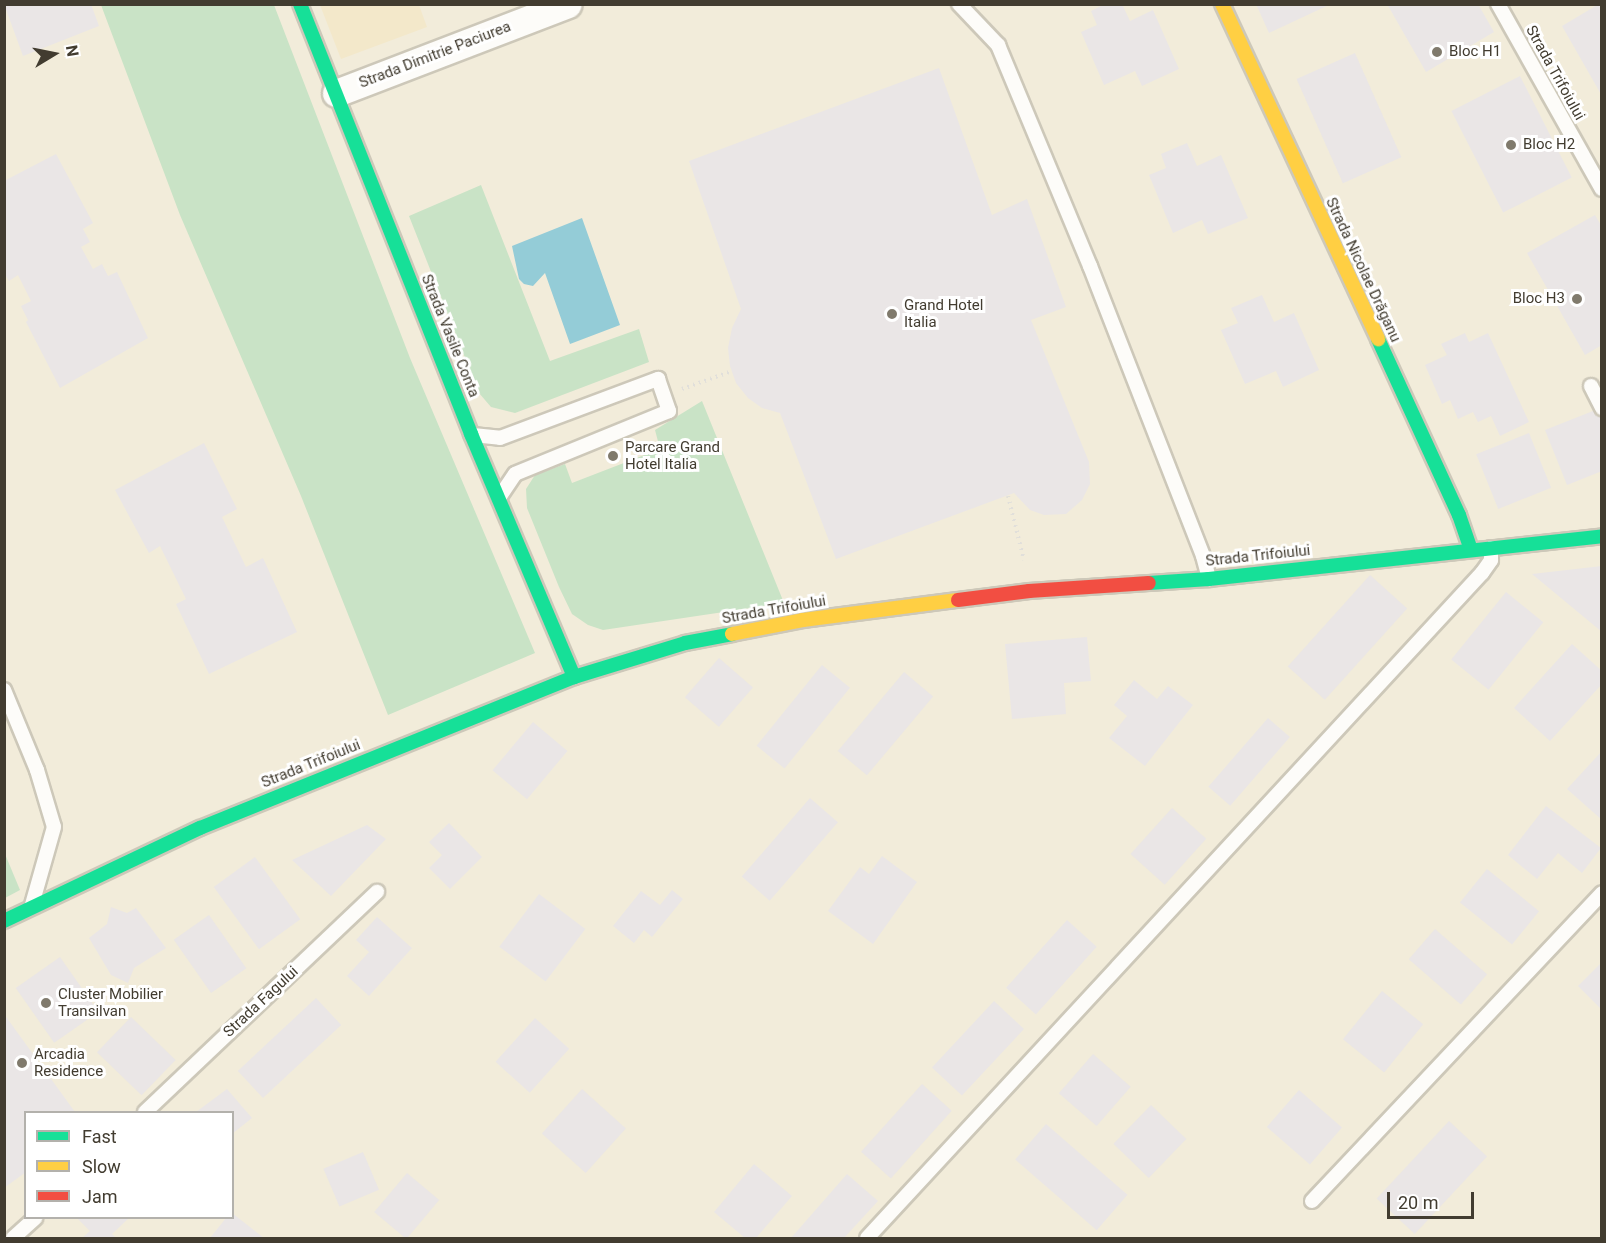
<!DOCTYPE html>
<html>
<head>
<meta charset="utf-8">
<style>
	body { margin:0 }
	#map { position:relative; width:1606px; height:1243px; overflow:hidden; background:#f2ecda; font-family:Roboto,sans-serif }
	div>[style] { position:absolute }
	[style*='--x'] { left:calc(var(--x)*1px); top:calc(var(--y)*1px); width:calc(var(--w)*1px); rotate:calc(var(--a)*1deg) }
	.built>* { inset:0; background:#f3e8ca }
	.green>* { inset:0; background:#c9e3c6 }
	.water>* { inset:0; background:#94ccd7 }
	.building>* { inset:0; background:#eae6e6; transform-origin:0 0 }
	.path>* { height:4px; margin-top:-2px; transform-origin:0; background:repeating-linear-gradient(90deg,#e1dfda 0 1.5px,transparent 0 6px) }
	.roads { filter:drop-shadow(2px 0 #cdc8b9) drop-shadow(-2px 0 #cdc8b9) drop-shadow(0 2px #cdc8b9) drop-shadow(0 -2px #cdc8b9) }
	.lane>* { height:14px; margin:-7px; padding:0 7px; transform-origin:7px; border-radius:7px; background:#fdfcf9 }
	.street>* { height:27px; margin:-13.5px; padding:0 13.5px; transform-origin:13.5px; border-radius:13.5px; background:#fdfcf9 }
	.fast>* { height:14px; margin:-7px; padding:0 7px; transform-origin:7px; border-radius:7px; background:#16e098 }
	.slow>* { height:14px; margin:-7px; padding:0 7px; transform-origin:7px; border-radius:7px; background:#ffcf43 }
	.jam>* { height:14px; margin:-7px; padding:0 7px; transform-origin:7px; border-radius:7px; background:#f24e42 }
	.dots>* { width:16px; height:16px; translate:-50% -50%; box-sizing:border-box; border:3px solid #fff; border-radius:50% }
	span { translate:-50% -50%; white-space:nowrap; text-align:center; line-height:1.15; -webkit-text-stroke:6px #fff; paint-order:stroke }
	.poi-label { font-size:15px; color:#423c30 }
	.left { translate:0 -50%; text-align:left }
	.right { translate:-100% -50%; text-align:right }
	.street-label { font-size:15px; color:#423c30 }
	.frame { position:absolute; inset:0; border:6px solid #423c30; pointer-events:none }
	.legend { position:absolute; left:24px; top:1111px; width:210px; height:108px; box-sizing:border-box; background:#fff; border:2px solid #b3b1ac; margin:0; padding:8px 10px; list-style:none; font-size:18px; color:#423c30 }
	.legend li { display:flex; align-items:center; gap:12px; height:30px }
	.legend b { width:30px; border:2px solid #b3b1ac }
	.north { position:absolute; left:24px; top:24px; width:60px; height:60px; -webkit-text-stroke:4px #fff; paint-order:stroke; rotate:80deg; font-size:16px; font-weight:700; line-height:24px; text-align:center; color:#423c30 }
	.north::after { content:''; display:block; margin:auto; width:21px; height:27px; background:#423c30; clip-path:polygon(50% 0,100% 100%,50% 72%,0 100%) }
	.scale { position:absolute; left:1387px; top:1192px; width:87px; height:27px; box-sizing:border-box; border:3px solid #423c30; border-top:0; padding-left:8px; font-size:18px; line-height:21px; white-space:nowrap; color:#423c30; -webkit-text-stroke:4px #fff; paint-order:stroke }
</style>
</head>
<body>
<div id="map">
	<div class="built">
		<i style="clip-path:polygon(320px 5px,419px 5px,427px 27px,341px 59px)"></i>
	</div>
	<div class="green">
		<i style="clip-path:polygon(101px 5px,274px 5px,410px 358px,535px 653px,388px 715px,301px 496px,180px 215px)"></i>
		<i style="clip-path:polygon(481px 185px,550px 361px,639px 329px,649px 362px,515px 413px,491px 407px,479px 393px,409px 216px)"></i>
		<i style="clip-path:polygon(702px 401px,784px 603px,603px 630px,588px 625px,572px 614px,559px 587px,527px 508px,526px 489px,535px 475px,565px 464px,572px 483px,660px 449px,655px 430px)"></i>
		<i style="clip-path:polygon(5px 854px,20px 890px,5px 898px,4px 898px)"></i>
	</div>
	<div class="water">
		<i style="clip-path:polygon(582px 218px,620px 325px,570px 344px,545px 273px,533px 286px,524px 284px,519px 279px,512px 246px)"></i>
	</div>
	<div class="building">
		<i style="clip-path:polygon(4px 4px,91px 4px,99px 26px,23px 56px)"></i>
		<i style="clip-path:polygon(1105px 4px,1122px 4px,1130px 21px,1153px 10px,1179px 69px,1142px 86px,1135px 71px,1104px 85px,1081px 32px,1097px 25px,1091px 11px)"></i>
		<i style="clip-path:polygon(1256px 4px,1331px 4px,1269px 33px)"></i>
		<i style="clip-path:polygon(1387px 4px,1478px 4px,1494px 32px,1426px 72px)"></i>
		<i style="clip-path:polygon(1599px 4px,1602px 4px,1602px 96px,1562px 26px)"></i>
		<i style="left:1355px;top:53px;width:114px;height:64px;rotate:66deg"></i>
		<i style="clip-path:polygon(939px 68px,992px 215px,1027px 199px,1066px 307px,1031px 320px,1089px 462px,1090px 484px,1082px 500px,1066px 514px,1044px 515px,1030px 510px,1014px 493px,836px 559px,780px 413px,762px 408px,748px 398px,736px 383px,730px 366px,728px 348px,732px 328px,741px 309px,689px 161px)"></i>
		<i style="left:1520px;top:76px;width:114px;height:77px;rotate:63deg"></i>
		<i style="clip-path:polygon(1187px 143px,1197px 166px,1221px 155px,1248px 218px,1208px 234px,1202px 220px,1173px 233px,1149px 175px,1166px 168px,1161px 154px)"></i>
		<i style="clip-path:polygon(56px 154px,93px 223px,83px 229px,90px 242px,81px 247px,93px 269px,102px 264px,108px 276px,117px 272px,148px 338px,60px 388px,26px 322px,28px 320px,21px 306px,31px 301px,18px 275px,9px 281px,4px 273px,4px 181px)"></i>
		<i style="clip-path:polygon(1595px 215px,1602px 227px,1602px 345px,1585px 355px,1527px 253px)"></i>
		<i style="clip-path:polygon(1262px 295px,1274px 322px,1294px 313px,1319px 370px,1283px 387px,1276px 371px,1245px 384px,1221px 330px,1238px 323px,1231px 308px)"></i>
		<i style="clip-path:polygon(1465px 333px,1469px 342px,1488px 333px,1529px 422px,1500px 436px,1491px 416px,1478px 422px,1473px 412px,1458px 419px,1450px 400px,1442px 404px,1425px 365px,1447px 355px,1441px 344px)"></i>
		<i style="clip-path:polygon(1598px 409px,1602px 418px,1602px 471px,1567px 485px,1545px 430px)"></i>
		<i style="left:1529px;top:433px;width:59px;height:57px;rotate:68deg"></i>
		<i style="clip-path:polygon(204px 443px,237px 509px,222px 517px,246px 567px,263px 558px,297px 632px,209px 674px,176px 604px,186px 599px,160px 546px,149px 553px,115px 490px)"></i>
		<i style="clip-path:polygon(1602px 566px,1602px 632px,1532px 574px)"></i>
		<i style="left:1370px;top:575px;width:50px;height:123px;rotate:42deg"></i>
		<i style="left:1506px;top:592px;width:48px;height:87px;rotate:39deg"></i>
		<i style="clip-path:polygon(1087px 637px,1091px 681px,1064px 683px,1066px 714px,1012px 719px,1005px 644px)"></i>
		<i style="clip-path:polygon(1572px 644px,1602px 671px,1602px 684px,1550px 741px,1514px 708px)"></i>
		<i style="left:719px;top:658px;width:45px;height:52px;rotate:41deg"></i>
		<i style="left:822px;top:665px;width:36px;height:104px;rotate:39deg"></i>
		<i style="left:904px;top:672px;width:38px;height:103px;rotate:40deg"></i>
		<i style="clip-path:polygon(1134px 680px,1157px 699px,1168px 686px,1193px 705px,1145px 766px,1109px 738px,1127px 716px,1114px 705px)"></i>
		<i style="left:1268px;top:718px;width:29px;height:91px;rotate:41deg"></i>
		<i style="left:533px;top:722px;width:45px;height:63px;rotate:40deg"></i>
		<i style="clip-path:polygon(1602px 751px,1602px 820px,1567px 789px)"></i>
		<i style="left:810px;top:798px;width:37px;height:104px;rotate:41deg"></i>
		<i style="clip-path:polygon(1546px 806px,1601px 848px,1582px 873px,1558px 853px,1537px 879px,1508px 855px)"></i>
		<i style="left:1172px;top:808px;width:46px;height:62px;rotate:42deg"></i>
		<i style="clip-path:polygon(449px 823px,482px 857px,450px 889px,429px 868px,442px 855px,429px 842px)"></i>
		<i style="clip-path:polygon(367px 825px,386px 839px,331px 896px,292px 860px)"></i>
		<i style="clip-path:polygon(882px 856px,917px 882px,873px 944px,828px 911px,860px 867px,869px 874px)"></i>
		<i style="left:255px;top:857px;width:77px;height:51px;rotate:54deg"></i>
		<i style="left:1487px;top:869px;width:67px;height:43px;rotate:39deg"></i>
		<i style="clip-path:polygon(672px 890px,683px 899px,652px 937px,644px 930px,634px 943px,613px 926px,641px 891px,660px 905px)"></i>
		<i style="left:539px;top:894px;width:58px;height:66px;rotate:37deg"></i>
		<i style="clip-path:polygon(111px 907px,127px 913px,136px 908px,166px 948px,134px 968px,128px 983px,111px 975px,89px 938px,107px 924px)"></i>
		<i style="left:209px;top:915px;width:65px;height:43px;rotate:55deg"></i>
		<i style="clip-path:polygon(377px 917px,412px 948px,369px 996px,347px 976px,369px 952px,356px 940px)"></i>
		<i style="left:1067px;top:920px;width:40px;height:91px;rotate:42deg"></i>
		<i style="left:1435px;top:929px;width:69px;height:40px;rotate:41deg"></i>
		<i style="left:60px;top:957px;width:67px;height:54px;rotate:55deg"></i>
		<i style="clip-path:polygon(1602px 962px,1602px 1010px,1578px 986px)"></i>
		<i style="left:1382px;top:991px;width:53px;height:62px;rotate:39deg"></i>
		<i style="left:316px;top:998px;width:37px;height:107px;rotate:47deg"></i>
		<i style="left:994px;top:1001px;width:41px;height:91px;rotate:43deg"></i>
		<i style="clip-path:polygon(4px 1014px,75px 1112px,26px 1112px,26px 1172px,4px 1188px)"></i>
		<i style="left:131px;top:1017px;width:62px;height:49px;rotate:44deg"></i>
		<i style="left:535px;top:1018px;width:46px;height:59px;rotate:42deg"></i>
		<i style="left:1093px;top:1054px;width:50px;height:52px;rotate:41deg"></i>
		<i style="left:922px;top:1084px;width:40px;height:91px;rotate:42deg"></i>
		<i style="clip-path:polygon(227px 1089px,252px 1118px,232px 1134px,232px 1112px,196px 1112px)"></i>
		<i style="left:582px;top:1089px;width:59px;height:60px;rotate:42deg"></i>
		<i style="left:1299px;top:1090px;width:57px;height:49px;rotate:41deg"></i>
		<i style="left:1151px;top:1105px;width:49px;height:54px;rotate:44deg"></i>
		<i style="left:1449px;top:1121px;width:52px;height:106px;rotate:43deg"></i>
		<i style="left:1046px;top:1124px;width:108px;height:47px;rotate:41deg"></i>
		<i style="left:363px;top:1152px;width:41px;height:43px;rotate:67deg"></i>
		<i style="clip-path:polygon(754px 1164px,792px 1196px,756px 1238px,745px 1238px,714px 1212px)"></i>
		<i style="left:407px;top:1173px;width:42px;height:51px;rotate:40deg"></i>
		<i style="clip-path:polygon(847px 1174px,878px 1201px,844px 1238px,791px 1238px)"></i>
		<i style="clip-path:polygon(232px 1213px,264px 1238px,210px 1238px,226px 1218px,232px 1218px)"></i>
		<i style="clip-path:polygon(77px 1218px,129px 1218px,112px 1234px,116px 1238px,82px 1238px,90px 1231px)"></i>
	</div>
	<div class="path">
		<i style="--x:682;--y:389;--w:53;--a:-19.8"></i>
		<i style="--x:1008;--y:496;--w:66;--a:76"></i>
	</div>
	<div class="roads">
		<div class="lane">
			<i style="--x:959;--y:4;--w:57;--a:46.4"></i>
			<i style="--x:998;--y:45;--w:239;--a:67.4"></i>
			<i style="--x:1090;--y:266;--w:311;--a:68.7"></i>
			<i style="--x:1203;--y:556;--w:24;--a:75"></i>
			<i style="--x:1498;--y:4;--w:212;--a:60.7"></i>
			<i style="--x:1591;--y:386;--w:25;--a:63"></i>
			<i style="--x:473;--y:435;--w:27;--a:6"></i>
			<i style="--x:500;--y:438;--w:169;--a:-20.5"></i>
			<i style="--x:658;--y:379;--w:34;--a:71"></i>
			<i style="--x:669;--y:411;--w:166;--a:157.8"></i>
			<i style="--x:515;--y:474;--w:25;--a:124"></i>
			<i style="--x:4;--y:690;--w:87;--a:67.6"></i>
			<i style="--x:37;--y:770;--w:59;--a:73.4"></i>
			<i style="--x:54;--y:827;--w:81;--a:105.8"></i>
			<i style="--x:145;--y:1112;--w:320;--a:-43.5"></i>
			<i style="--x:1312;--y:1201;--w:423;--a:-46.7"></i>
			<i style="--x:13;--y:1238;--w:30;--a:-42"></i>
			<i style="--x:867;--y:1238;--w:906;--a:-47.24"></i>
			<i style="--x:1482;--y:573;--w:16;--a:-55"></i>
			<i style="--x:1491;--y:560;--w:12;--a:-90"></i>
		</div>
		<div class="street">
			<i style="--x:336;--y:93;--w:248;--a:-21"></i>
		</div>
		<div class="fast">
			<i style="--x:300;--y:4;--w:463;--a:68.3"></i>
			<i style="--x:471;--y:434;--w:264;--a:67"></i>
			<i style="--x:1378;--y:339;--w:194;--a:65.3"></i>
			<i style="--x:1459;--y:515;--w:37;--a:71"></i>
			<i style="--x:1149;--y:583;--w:60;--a:-3.8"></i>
			<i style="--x:1209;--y:579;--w:395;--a:-6.2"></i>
			<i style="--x:4;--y:921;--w:217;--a:-25.4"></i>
			<i style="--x:200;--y:828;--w:403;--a:-22"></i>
			<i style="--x:574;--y:677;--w:116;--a:-17"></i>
			<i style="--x:685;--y:643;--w:48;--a:-10.8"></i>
		</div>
		<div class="slow">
			<i style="--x:1222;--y:4;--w:370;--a:65"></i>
			<i style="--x:732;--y:634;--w:72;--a:-11.2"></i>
			<i style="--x:803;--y:620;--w:156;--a:-7.4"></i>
		</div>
		<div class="jam">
			<i style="--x:958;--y:600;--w:72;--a:-7.2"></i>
			<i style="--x:1029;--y:591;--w:120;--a:-3.8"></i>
		</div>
	</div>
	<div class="dots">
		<i style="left:1437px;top:52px;background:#807a6c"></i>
		<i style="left:1511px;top:145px;background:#807a6c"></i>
		<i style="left:1577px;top:299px;background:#807a6c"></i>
		<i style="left:892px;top:314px;background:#807a6c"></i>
		<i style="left:613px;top:456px;background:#807a6c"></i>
		<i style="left:46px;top:1003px;background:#807a6c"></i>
		<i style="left:22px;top:1063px;background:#807a6c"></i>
	</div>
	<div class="poi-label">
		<span class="left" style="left:1449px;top:52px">Bloc H1</span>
		<span class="left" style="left:1523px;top:145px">Bloc H2</span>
		<span class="right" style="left:1565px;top:299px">Bloc H3</span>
		<span class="left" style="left:904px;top:314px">Grand Hotel<br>Italia</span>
		<span class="left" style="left:625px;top:456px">Parcare Grand<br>Hotel Italia</span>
		<span class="left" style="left:58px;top:1003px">Cluster Mobilier<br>Transilvan</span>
		<span class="left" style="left:34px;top:1063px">Arcadia<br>Residence</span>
	</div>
	<div class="street-label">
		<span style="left:435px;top:55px;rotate:-21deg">Strada Dimitrie Paciurea</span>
		<span style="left:1555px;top:73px;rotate:61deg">Strada Trifoiului</span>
		<span style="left:1363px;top:270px;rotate:65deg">Strada Nicolae Drăganu</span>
		<span style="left:450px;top:336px;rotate:68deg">Strada Vasile Conta</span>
		<span style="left:1258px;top:556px;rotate:-6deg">Strada Trifoiului</span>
		<span style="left:774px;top:610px;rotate:-10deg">Strada Trifoiului</span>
		<span style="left:311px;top:764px;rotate:-22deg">Strada Trifoiului</span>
		<span style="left:261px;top:1002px;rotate:-43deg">Strada Fagului</span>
	</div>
	<div class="frame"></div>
	<ul class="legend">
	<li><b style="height:8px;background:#16e098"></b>Fast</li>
	<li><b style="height:8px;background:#ffcf43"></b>Slow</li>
	<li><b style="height:8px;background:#f24e42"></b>Jam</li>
	</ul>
	<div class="north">N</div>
	<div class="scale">20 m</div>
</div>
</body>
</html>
